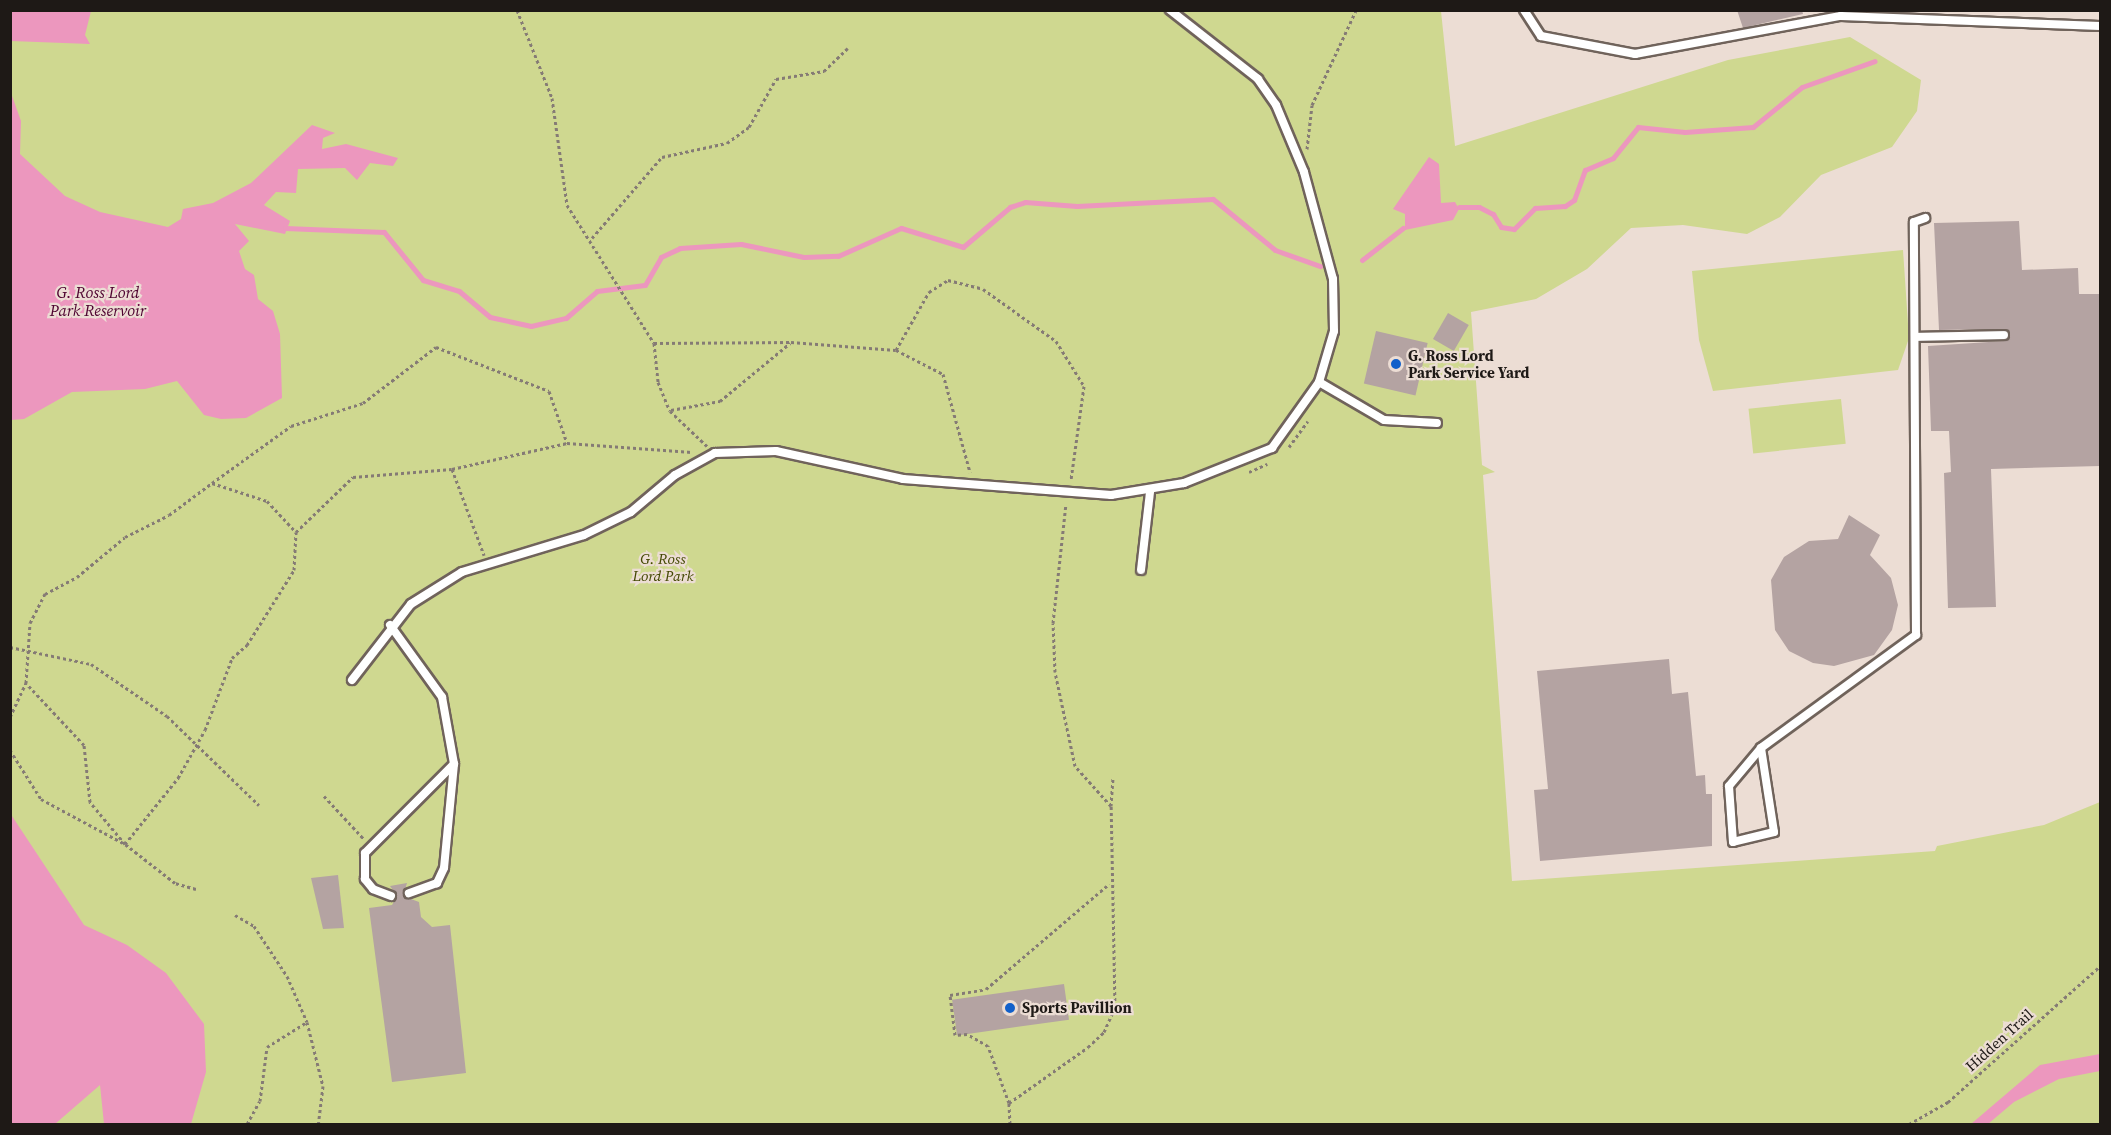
<!DOCTYPE html>
<html>
<head>
<meta charset="utf-8">
<style>
	body { margin:0 }
	#map { position:relative; width:2111px; height:1135px; overflow:hidden; background:#ecddd4; font-family:"Source Serif 4",serif }
	div>[style] { position:absolute }
	[style*='--x'] { left:calc(var(--x)*1px); top:calc(var(--y)*1px); width:calc(var(--w)*1px); rotate:calc(var(--a)*1deg) }
	.green>* { inset:0; background:#cfd890; transform-origin:0 0 }
	.water>* { inset:0; background:#ec97be }
	.stream>* { height:5px; margin:-2.5px; padding:0 2.5px; transform-origin:2.5px; border-radius:2.5px; background:#ec97be }
	.building>* { inset:0; background:#b4a3a2; transform-origin:0 0 }
	.path>* { height:3px; margin-top:-1.5px; transform-origin:0; background:repeating-linear-gradient(90deg,#857b75 0 3px,transparent 0 6px) }
	.roads { filter:drop-shadow(2px 0 #70635b) drop-shadow(-2px 0 #70635b) drop-shadow(0 2px #70635b) drop-shadow(0 -2px #70635b) }
	.lane>* { height:8px; margin:-4px; padding:0 4px; transform-origin:4px; border-radius:4px; background:#fff }
	.dots>* { width:16px; height:16px; translate:-50% -50%; box-sizing:border-box; border:3px solid #ecddd4; border-radius:50% }
	span { translate:-50% -50%; white-space:nowrap; text-align:center; line-height:1.15; -webkit-text-stroke:4.5px #ecddd4; paint-order:stroke }
	.poi-label { font-size:15px; color:#1e1916; font-weight:700 }
	.left { translate:0 -50%; text-align:left }
	.park-label { font-size:15px; color:#434802; font-style:italic }
	.street-label { font-size:15px; color:#1e1916 }
	.water-label { font-size:16px; color:#4e0230; font-style:italic }
	.frame { position:absolute; inset:0; border:12px solid #1e1916; pointer-events:none }
</style>
</head>
<body>
<div id="map">
	<div class="green">
		<i style="clip-path:polygon(11px 11px,1441px 11px,1455px 146px,1728px 60px,1850px 37px,1921px 80px,1917px 111px,1892px 147px,1821px 175px,1780px 217px,1747px 234px,1683px 225px,1631px 228px,1587px 269px,1536px 299px,1471px 312px,1482px 465px,1495px 472px,1483px 475px,1512px 881px,1935px 851px,1937px 846px,2044px 825px,2100px 802px,2100px 1124px,11px 1124px)"></i>
		<i style="clip-path:polygon(1903px 250px,1909px 338px,1898px 370px,1713px 391px,1699px 340px,1692px 271px)"></i>
		<i style="left:1841px;top:399px;width:45px;height:93px;rotate:84deg"></i>
	</div>
	<div class="water">
		<i style="clip-path:polygon(10px 11px,91px 11px,85px 35px,90px 44px,11px 41px)"></i>
		<i style="clip-path:polygon(11px 93px,21px 121px,20px 154px,65px 196px,100px 212px,168px 227px,181px 219px,183px 209px,213px 203px,251px 183px,312px 125px,335px 133px,323px 138px,322px 149px,346px 144px,398px 158px,393px 166px,370px 163px,357px 180px,345px 168px,298px 169px,296px 193px,276px 192px,264px 205px,290px 221px,285px 234px,235px 224px,249px 241px,239px 251px,245px 269px,254px 275px,258px 299px,273px 311px,280px 334px,282px 398px,246px 418px,221px 419px,204px 415px,177px 381px,145px 389px,72px 392px,24px 419px,11px 420px)"></i>
		<i style="clip-path:polygon(1429px 157px,1439px 164px,1441px 203px,1455px 202px,1459px 209px,1453px 220px,1405px 230px,1405px 214px,1393px 209px)"></i>
		<i style="clip-path:polygon(10px 813px,84px 925px,127px 945px,166px 973px,204px 1024px,206px 1072px,191px 1124px,104px 1124px,100px 1085px,55px 1124px,11px 1124px)"></i>
		<i style="clip-path:polygon(2100px 1054px,2100px 1071px,2059px 1079px,2014px 1102px,1988px 1124px,1971px 1124px,2040px 1065px)"></i>
	</div>
	<div class="stream">
		<i style="--x:1459;--y:207;--w:20;--a:0"></i>
		<i style="--x:1479;--y:207;--w:16;--a:27"></i>
		<i style="--x:1493;--y:214;--w:15;--a:58"></i>
		<i style="--x:1501;--y:227;--w:13;--a:9"></i>
		<i style="--x:1514;--y:229;--w:30;--a:-45"></i>
		<i style="--x:1535;--y:208;--w:30;--a:-4"></i>
		<i style="--x:1565;--y:206;--w:11;--a:-34"></i>
		<i style="--x:1574;--y:200;--w:32;--a:-70"></i>
		<i style="--x:1585;--y:170;--w:30;--a:-23"></i>
		<i style="--x:1613;--y:158;--w:40;--a:-51"></i>
		<i style="--x:1638;--y:127;--w:47;--a:6.1"></i>
		<i style="--x:1685;--y:132;--w:68;--a:-4.2"></i>
		<i style="--x:1753;--y:127;--w:63;--a:-39.2"></i>
		<i style="--x:1802;--y:87;--w:77;--a:-19.6"></i>
		<i style="--x:285;--y:228;--w:99;--a:2.3"></i>
		<i style="--x:384;--y:232;--w:62;--a:50.9"></i>
		<i style="--x:423;--y:280;--w:38;--a:17"></i>
		<i style="--x:459;--y:291;--w:40;--a:40"></i>
		<i style="--x:490;--y:317;--w:42;--a:12.4"></i>
		<i style="--x:531;--y:326;--w:36;--a:-13"></i>
		<i style="--x:566;--y:318;--w:41;--a:-41.1"></i>
		<i style="--x:597;--y:291;--w:48;--a:-7.1"></i>
		<i style="--x:645;--y:285;--w:32;--a:-60"></i>
		<i style="--x:661;--y:257;--w:21;--a:-25"></i>
		<i style="--x:680;--y:248;--w:61;--a:-3.8"></i>
		<i style="--x:741;--y:244;--w:64;--a:11.7"></i>
		<i style="--x:804;--y:257;--w:34;--a:-2"></i>
		<i style="--x:838;--y:256;--w:69;--a:-24"></i>
		<i style="--x:901;--y:228;--w:65;--a:17"></i>
		<i style="--x:963;--y:247;--w:62;--a:-40.4"></i>
		<i style="--x:1010;--y:207;--w:16;--a:-18"></i>
		<i style="--x:1025;--y:202;--w:52;--a:4.4"></i>
		<i style="--x:1077;--y:206;--w:136;--a:-2.9"></i>
		<i style="--x:1213;--y:199;--w:80;--a:39.4"></i>
		<i style="--x:1275;--y:250;--w:48;--a:19.6"></i>
		<i style="--x:1362;--y:260;--w:52;--a:-38"></i>
	</div>
	<div class="building">
		<i style="clip-path:polygon(1737px 10px,1802px 10px,1803px 14px,1743px 28px)"></i>
		<i style="clip-path:polygon(2019px 221px,2022px 270px,2078px 268px,2079px 294px,2100px 294px,2100px 466px,1991px 469px,1996px 607px,1948px 608px,1944px 473px,1951px 472px,1949px 431px,1931px 431px,1928px 346px,2004px 341px,2010px 334px,2004px 329px,1939px 330px,1934px 223px)"></i>
		<i style="left:1448px;top:313px;width:24px;height:30px;rotate:30deg"></i>
		<i style="left:1376px;top:331px;width:53px;height:54px;rotate:13deg"></i>
		<i style="clip-path:polygon(1849px 515px,1880px 535px,1870px 555px,1891px 578px,1898px 605px,1892px 630px,1874px 655px,1834px 666px,1813px 663px,1789px 651px,1775px 630px,1771px 580px,1784px 557px,1809px 541px,1838px 539px)"></i>
		<i style="clip-path:polygon(1669px 659px,1672px 694px,1688px 692px,1696px 776px,1705px 775px,1706px 794px,1712px 794px,1712px 846px,1540px 861px,1534px 790px,1548px 789px,1537px 671px)"></i>
		<i style="clip-path:polygon(338px 875px,344px 928px,323px 929px,311px 878px)"></i>
		<i style="clip-path:polygon(407px 883px,403px 896px,419px 902px,421px 917px,432px 927px,450px 925px,466px 1073px,392px 1082px,369px 908px,392px 905px,397px 896px,390px 886px)"></i>
		<i style="left:1064px;top:984px;width:36px;height:113px;rotate:82deg"></i>
	</div>
	<div class="path">
		<i style="--x:517;--y:10;--w:95;--a:68.3"></i>
		<i style="--x:552;--y:98;--w:108;--a:82"></i>
		<i style="--x:567;--y:205;--w:163;--a:57.8"></i>
		<i style="--x:654;--y:343;--w:39;--a:84"></i>
		<i style="--x:658;--y:382;--w:31;--a:68"></i>
		<i style="--x:670;--y:411;--w:51;--a:43.4"></i>
		<i style="--x:1307;--y:149;--w:44;--a:-83.5"></i>
		<i style="--x:1312;--y:105;--w:105;--a:-65.1"></i>
		<i style="--x:592;--y:238;--w:107;--a:-49.2"></i>
		<i style="--x:662;--y:157;--w:66;--a:-12.2"></i>
		<i style="--x:727;--y:143;--w:27;--a:-36"></i>
		<i style="--x:749;--y:127;--w:55;--a:-60.6"></i>
		<i style="--x:776;--y:79;--w:49;--a:-9.5"></i>
		<i style="--x:824;--y:71;--w:33;--a:-44"></i>
		<i style="--x:654;--y:343;--w:137;--a:-0.4"></i>
		<i style="--x:791;--y:342;--w:105;--a:4.4"></i>
		<i style="--x:896;--y:350;--w:53;--a:27.1"></i>
		<i style="--x:943;--y:374;--w:102;--a:74.6"></i>
		<i style="--x:896;--y:350;--w:67;--a:-60.4"></i>
		<i style="--x:929;--y:292;--w:22;--a:-32"></i>
		<i style="--x:948;--y:280;--w:36;--a:14"></i>
		<i style="--x:983;--y:289;--w:90;--a:35.5"></i>
		<i style="--x:1056;--y:341;--w:53;--a:58.1"></i>
		<i style="--x:1084;--y:386;--w:95;--a:97.9"></i>
		<i style="--x:671;--y:410;--w:50;--a:-10.4"></i>
		<i style="--x:720;--y:401;--w:91;--a:-39.6"></i>
		<i style="--x:1289;--y:447;--w:32;--a:-54"></i>
		<i style="--x:452;--y:469;--w:92;--a:69.6"></i>
		<i style="--x:1249;--y:472;--w:20;--a:-24"></i>
		<i style="--x:212;--y:483;--w:97;--a:-35.8"></i>
		<i style="--x:291;--y:426;--w:76;--a:-17.7"></i>
		<i style="--x:363;--y:403;--w:92;--a:-37.5"></i>
		<i style="--x:436;--y:347;--w:121;--a:21.3"></i>
		<i style="--x:549;--y:391;--w:55;--a:70.9"></i>
		<i style="--x:10;--y:647;--w:83;--a:11.9"></i>
		<i style="--x:91;--y:664;--w:92;--a:34.4"></i>
		<i style="--x:167;--y:716;--w:128;--a:44.1"></i>
		<i style="--x:10;--y:717;--w:38;--a:-65"></i>
		<i style="--x:10;--y:750;--w:58;--a:57.7"></i>
		<i style="--x:41;--y:799;--w:95;--a:28.2"></i>
		<i style="--x:125;--y:844;--w:85;--a:-51.2"></i>
		<i style="--x:178;--y:778;--w:55;--a:-60.6"></i>
		<i style="--x:205;--y:730;--w:77;--a:-69.4"></i>
		<i style="--x:232;--y:658;--w:20;--a:-41"></i>
		<i style="--x:247;--y:645;--w:89;--a:-57.9"></i>
		<i style="--x:294;--y:570;--w:38;--a:-87"></i>
		<i style="--x:324;--y:796;--w:59;--a:47.1"></i>
		<i style="--x:1111;--y:806;--w:28;--a:-86"></i>
		<i style="--x:196;--y:889;--w:22;--a:-164"></i>
		<i style="--x:175;--y:883;--w:63;--a:-142"></i>
		<i style="--x:125;--y:844;--w:55;--a:-129.8"></i>
		<i style="--x:90;--y:802;--w:57;--a:-96"></i>
		<i style="--x:84;--y:745;--w:85;--a:-133.1"></i>
		<i style="--x:26;--y:683;--w:60;--a:-86.2"></i>
		<i style="--x:30;--y:623;--w:33;--a:-63"></i>
		<i style="--x:45;--y:594;--w:36;--a:-28"></i>
		<i style="--x:77;--y:577;--w:62;--a:-39.8"></i>
		<i style="--x:125;--y:537;--w:49;--a:-26.6"></i>
		<i style="--x:169;--y:515;--w:54;--a:-36.7"></i>
		<i style="--x:212;--y:483;--w:58;--a:18.1"></i>
		<i style="--x:267;--y:501;--w:42;--a:46.9"></i>
		<i style="--x:296;--y:532;--w:79;--a:-44"></i>
		<i style="--x:353;--y:477;--w:99;--a:-4.6"></i>
		<i style="--x:452;--y:469;--w:118;--a:-12.7"></i>
		<i style="--x:567;--y:443;--w:125;--a:4.1"></i>
		<i style="--x:235;--y:915;--w:22;--a:30"></i>
		<i style="--x:254;--y:926;--w:60;--a:56.6"></i>
		<i style="--x:287;--y:976;--w:50;--a:66.5"></i>
		<i style="--x:307;--y:1022;--w:66;--a:76"></i>
		<i style="--x:323;--y:1086;--w:38;--a:97"></i>
		<i style="--x:1009;--y:1103;--w:97;--a:-35.3"></i>
		<i style="--x:1088;--y:1047;--w:22;--a:-43"></i>
		<i style="--x:1104;--y:1032;--w:27;--a:-66"></i>
		<i style="--x:1115;--y:1007;--w:201;--a:-91.1"></i>
		<i style="--x:1111;--y:806;--w:54;--a:-132"></i>
		<i style="--x:1075;--y:766;--w:96;--a:-102"></i>
		<i style="--x:1055;--y:672;--w:49;--a:-92.3"></i>
		<i style="--x:1053;--y:623;--w:120;--a:-83.8"></i>
		<i style="--x:247;--y:1124;--w:26;--a:-61"></i>
		<i style="--x:260;--y:1101;--w:54;--a:-82.6"></i>
		<i style="--x:267;--y:1047;--w:47;--a:-32"></i>
		<i style="--x:1010;--y:1124;--w:21;--a:-93"></i>
		<i style="--x:1009;--y:1103;--w:61;--a:-110.2"></i>
		<i style="--x:988;--y:1046;--w:24;--a:-150"></i>
		<i style="--x:967;--y:1034;--w:12;--a:175"></i>
		<i style="--x:955;--y:1035;--w:40;--a:-97.1"></i>
		<i style="--x:950;--y:995;--w:36;--a:-9"></i>
		<i style="--x:986;--y:989;--w:162;--a:-40.5"></i>
		<i style="--x:1909;--y:1124;--w:45;--a:-29.4"></i>
		<i style="--x:1948;--y:1102;--w:204;--a:-41.8"></i>
	</div>
	<div class="roads">
		<div class="lane">
			<i style="--x:1524;--y:10;--w:31;--a:57"></i>
			<i style="--x:1541;--y:36;--w:96;--a:10.8"></i>
			<i style="--x:1635;--y:54;--w:209;--a:-10.5"></i>
			<i style="--x:1841;--y:16;--w:259;--a:2.2"></i>
			<i style="--x:1915;--y:337;--w:89;--a:-1.3"></i>
			<i style="--x:1319;--y:382;--w:75;--a:30.3"></i>
			<i style="--x:1384;--y:420;--w:53;--a:3.2"></i>
			<i style="--x:1141;--y:570;--w:79;--a:-83.4"></i>
			<i style="--x:390;--y:625;--w:89;--a:54.2"></i>
			<i style="--x:442;--y:697;--w:68;--a:79.8"></i>
			<i style="--x:454;--y:764;--w:104;--a:95.5"></i>
			<i style="--x:444;--y:868;--w:17;--a:115"></i>
			<i style="--x:437;--y:883;--w:30;--a:160"></i>
			<i style="--x:352;--y:680;--w:96;--a:-52.2"></i>
			<i style="--x:411;--y:604;--w:60;--a:-32.1"></i>
			<i style="--x:462;--y:572;--w:127;--a:-16.9"></i>
			<i style="--x:584;--y:535;--w:52;--a:-26.1"></i>
			<i style="--x:631;--y:512;--w:57;--a:-40.1"></i>
			<i style="--x:675;--y:475;--w:46;--a:-28.8"></i>
			<i style="--x:715;--y:453;--w:61;--a:-1.9"></i>
			<i style="--x:776;--y:451;--w:130;--a:12.4"></i>
			<i style="--x:903;--y:479;--w:209;--a:4.4"></i>
			<i style="--x:1111;--y:495;--w:74;--a:-9.3"></i>
			<i style="--x:1184;--y:483;--w:95;--a:-21.7"></i>
			<i style="--x:1272;--y:448;--w:81;--a:-54.5"></i>
			<i style="--x:1319;--y:382;--w:53;--a:-73.6"></i>
			<i style="--x:1334;--y:331;--w:52;--a:-91.1"></i>
			<i style="--x:1333;--y:279;--w:111;--a:-105.2"></i>
			<i style="--x:1304;--y:172;--w:73;--a:-112.7"></i>
			<i style="--x:1276;--y:105;--w:32;--a:-125"></i>
			<i style="--x:1258;--y:79;--w:112;--a:-141.9"></i>
			<i style="--x:1761;--y:748;--w:85;--a:81.2"></i>
			<i style="--x:1774;--y:832;--w:42;--a:166.3"></i>
			<i style="--x:1733;--y:842;--w:56;--a:-94.1"></i>
			<i style="--x:1729;--y:786;--w:50;--a:-49.9"></i>
			<i style="--x:1761;--y:748;--w:192;--a:-36.1"></i>
			<i style="--x:1916;--y:635;--w:413;--a:-90.3"></i>
			<i style="--x:1914;--y:222;--w:12;--a:-20"></i>
			<i style="--x:391;--y:896;--w:19;--a:-159"></i>
			<i style="--x:373;--y:889;--w:13;--a:-129"></i>
			<i style="--x:365;--y:879;--w:26;--a:-90"></i>
			<i style="--x:365;--y:853;--w:126;--a:-45"></i>
		</div>
	</div>
	<div class="dots">
		<i style="left:1396px;top:364px;background:#1260ca"></i>
		<i style="left:1010px;top:1008px;background:#1260ca"></i>
	</div>
	<div class="poi-label">
		<span class="left" style="left:1408px;top:364px">G. Ross Lord<br>Park Service Yard</span>
		<span class="left" style="left:1022px;top:1008px">Sports Pavillion</span>
	</div>
	<div class="park-label">
		<span style="left:663px;top:567px">G. Ross<br>Lord Park</span>
	</div>
	<div class="street-label">
		<span style="left:1999px;top:1040px;rotate:-42deg">Hidden Trail</span>
	</div>
	<div class="water-label">
		<span style="left:98px;top:301px">G. Ross Lord<br>Park Reservoir</span>
	</div>
	<div class="frame"></div>
</div>
</body>
</html>
